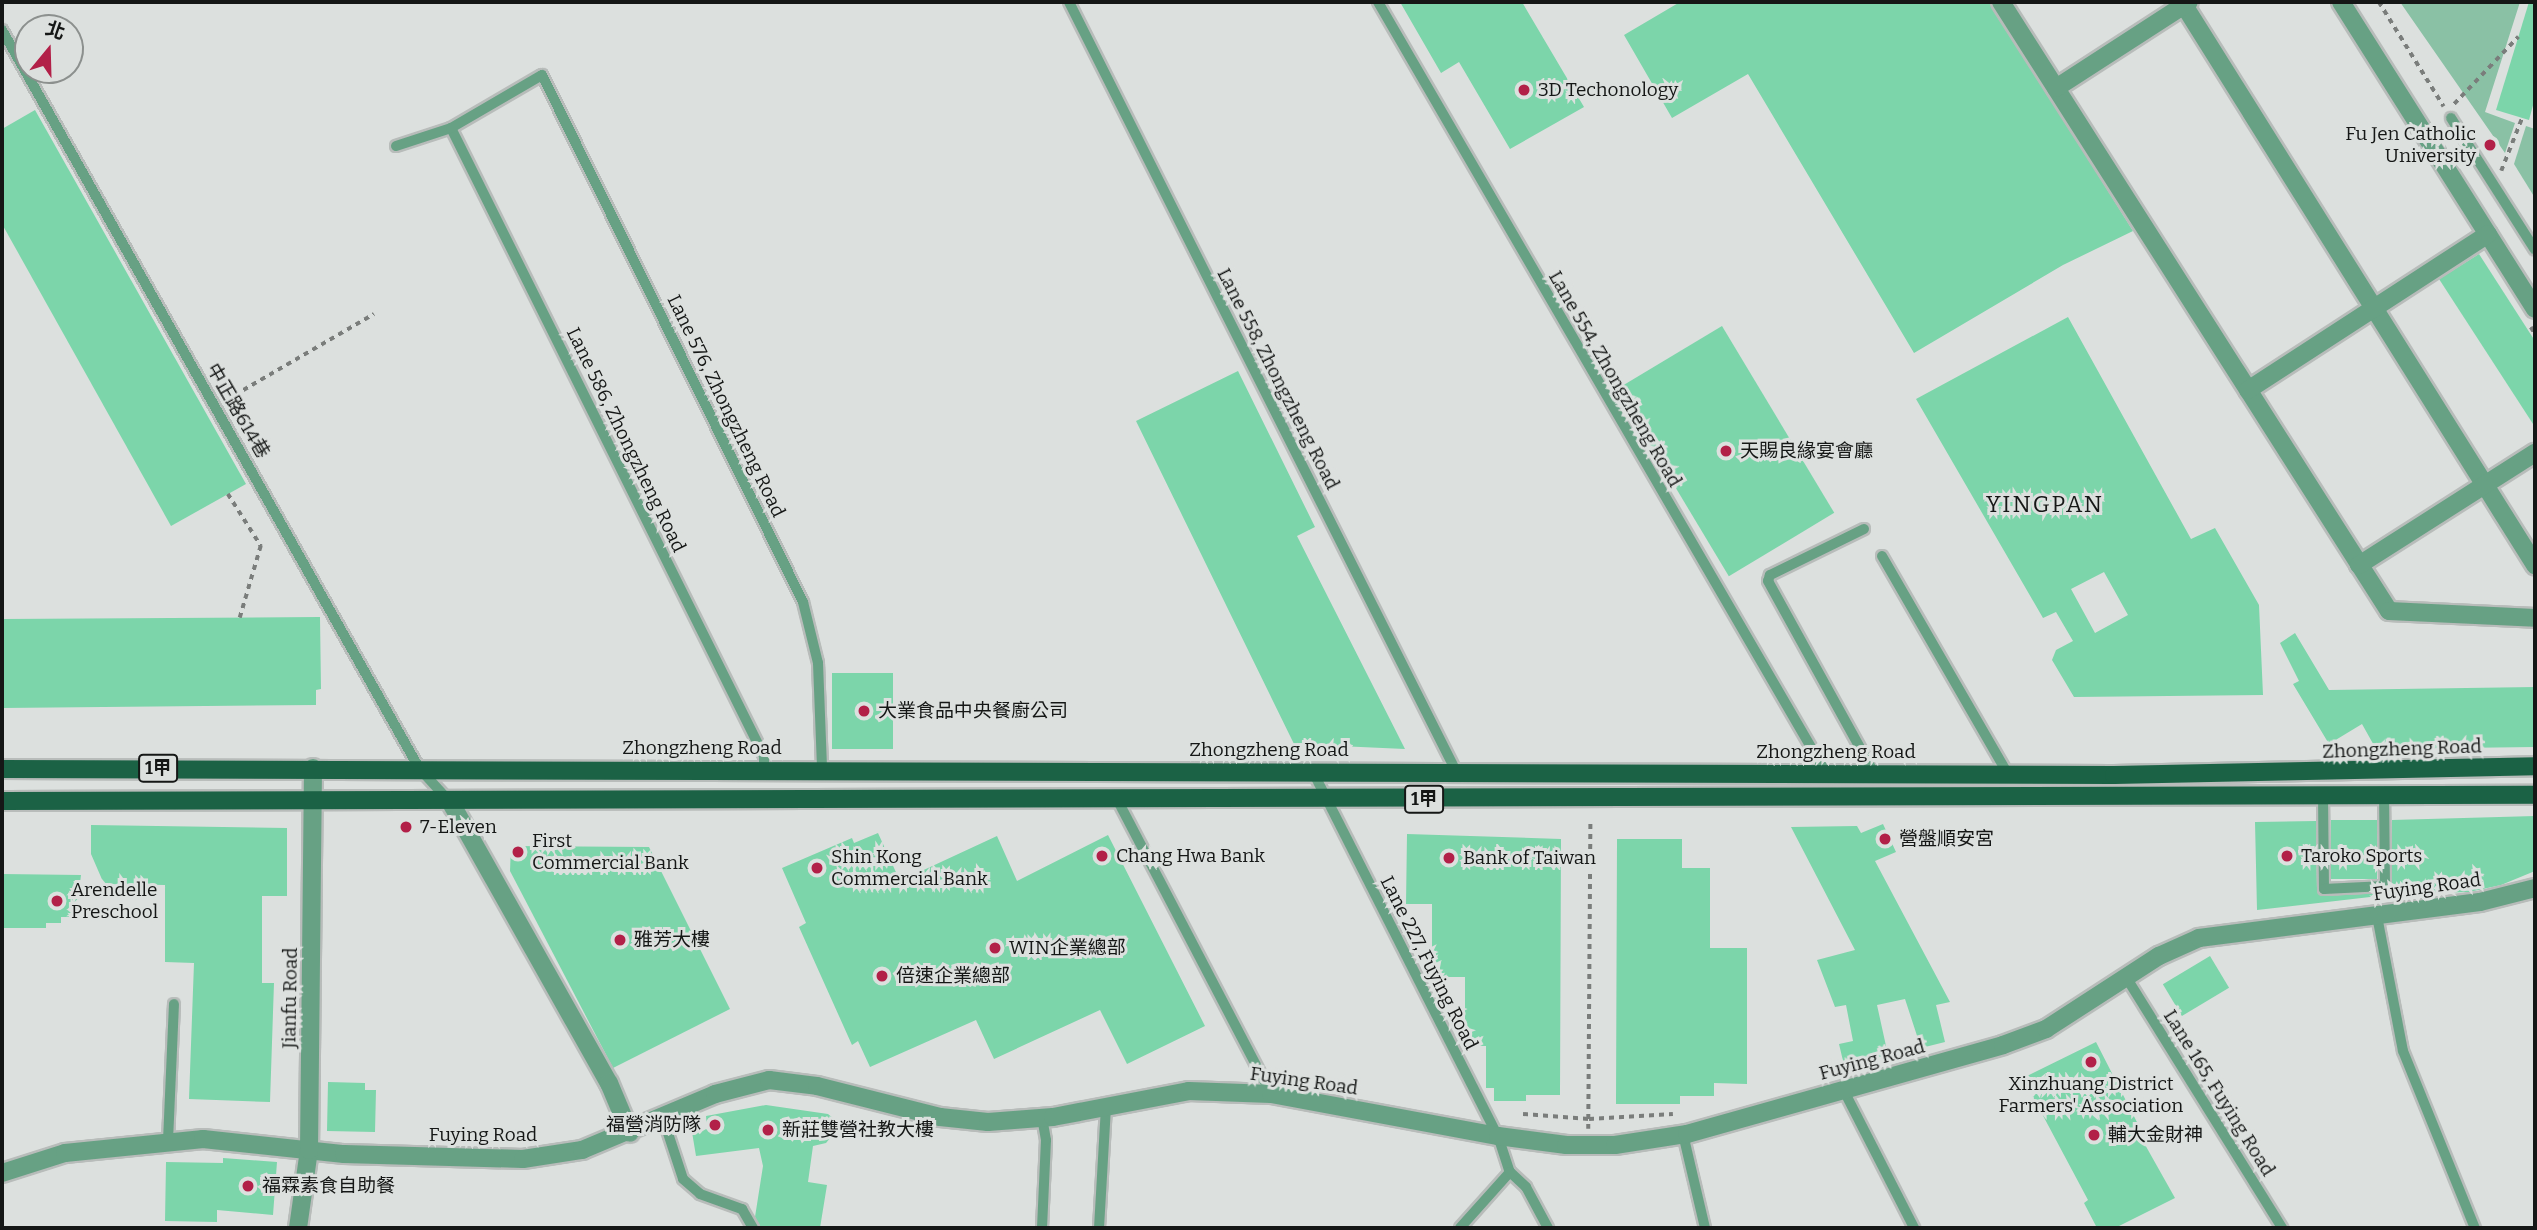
<!DOCTYPE html>
<html>
<head>
<meta charset="utf-8">
<style>
	body { margin:0 }
	#map { position:relative; width:2537px; height:1230px; overflow:hidden; background:#dce0de; font-family:Bitter,"Noto Sans TC",serif }
	div>[style] { position:absolute }
	[style*='--x'] { left:calc(var(--x)*1px); top:calc(var(--y)*1px); width:calc(var(--w)*1px); rotate:calc(var(--a)*1deg) }
	.green>* { inset:0; background:#8ac1a5 }
	.building>* { inset:0; background:#7cd5aa; transform-origin:0 0 }
	.path>* { height:3.5px; margin-top:-1.75px; transform-origin:0; background:repeating-linear-gradient(90deg,#7a7d7b 0 5px,transparent 0 10px) }
	.roads { filter:drop-shadow(2px 0 #b8bcba) drop-shadow(-2px 0 #b8bcba) drop-shadow(0 2px #b8bcba) drop-shadow(0 -2px #b8bcba) }
	.lane>* { height:10px; margin:-5px; padding:0 5px; transform-origin:5px; border-radius:5px; background:#67a184 }
	.street>* { height:18px; margin:-9px; padding:0 9px; transform-origin:9px; border-radius:9px; background:#67a184 }
	.primary>* { height:18px; margin:-9px; padding:0 9px; transform-origin:9px; border-radius:9px; background:#1b6245 }
	.dots>* { width:19px; height:19px; translate:-50% -50%; box-sizing:border-box; border:4px solid #dce0de; border-radius:50% }
	span { translate:-50% -50%; white-space:nowrap; text-align:center; line-height:1.15; -webkit-text-stroke:6px #dce0de; paint-order:stroke }
	.shield-label span { padding:2px 5px; background:#dce0de; border:2px solid; border-radius:5px; -webkit-text-stroke-width:0 }
	.shield-label { font-size:18px; color:#151716; font-weight:700 }
	.poi-label { font-size:19px; color:#151716 }
	.left { translate:0 -50%; text-align:left }
	.right { translate:-100% -50%; text-align:right }
	.street-label { font-size:19px; color:#151716 }
	.quarter-label { font-size:23px; color:#151716; letter-spacing:2px }
	.frame { position:absolute; inset:0; border:4px solid #151716; pointer-events:none }
	.north { position:absolute; left:14px; top:14px; width:70px; height:70px; box-sizing:border-box; background:#dce0de; border:2px solid #8c908e; border-radius:50%; rotate:19deg; font-size:19px; font-weight:700; line-height:28px; text-align:center; color:#151716 }
	.north::after { content:''; display:block; margin:auto; width:24px; height:32px; background:#b22048; clip-path:polygon(50% 0,100% 100%,50% 72%,0 100%) }
</style>
</head>
<body>
<div id="map">
	<div class="green">
		<i style="clip-path:polygon(2400px 2px,2520px 2px,2485px 112px,2515px 123px,2505px 153px)"></i>
		<i style="clip-path:polygon(2526px 126px,2535px 129px,2535px 198px,2514px 164px)"></i>
	</div>
	<div class="building">
		<i style="clip-path:polygon(1400px 2px,1522px 2px,1584px 107px,1510px 149px,1459px 62px,1441px 73px)"></i>
		<i style="clip-path:polygon(1680px 2px,1990px 2px,2133px 231px,2063px 265px,1914px 353px,1748px 74px,1672px 118px,1624px 35px)"></i>
		<i style="clip-path:polygon(2529px 2px,2535px 2px,2535px 98px,2529px 120px,2496px 110px)"></i>
		<i style="clip-path:polygon(35px 110px,246px 484px,171px 526px,2px 224px,2px 129px)"></i>
		<i style="clip-path:polygon(2479px 254px,2535px 341px,2535px 427px,2439px 279px)"></i>
		<i style="clip-path:polygon(evenodd,2068px 317px,2191px 539px,2215px 528px,2259px 605px,2263px 695px,2074px 697px,2052px 660px,2056px 650px,2073px 641px,2056px 612px,2043px 618px,1916px 399px,2068px 317px,2104px 572px,2128px 615px,2095px 633px,2071px 589px,2104px 572px)"></i>
		<i style="left:1722px;top:326px;width:218px;height:123px;rotate:59deg"></i>
		<i style="clip-path:polygon(1238px 371px,1315px 527px,1297px 536px,1405px 749px,1294px 744px,1136px 421px)"></i>
		<i style="clip-path:polygon(320px 617px,321px 689px,316px 690px,316px 705px,2px 708px,2px 619px)"></i>
		<i style="clip-path:polygon(2295px 633px,2329px 690px,2535px 687px,2535px 747px,2376px 749px,2362px 724px,2329px 744px,2293px 684px,2299px 681px,2280px 643px)"></i>
		<i style="left:832px;top:673px;width:61px;height:76px"></i>
		<i style="clip-path:polygon(2535px 816px,2535px 871px,2501px 885px,2469px 892px,2396px 894px,2257px 910px,2255px 822px,2316px 821px,2317px 889px,2324px 896px,2391px 890px,2392px 820px)"></i>
		<i style="left:2377px;top:820px;width:59px;height:46px;rotate:90deg"></i>
		<i style="clip-path:polygon(1883px 824px,1896px 852px,1875px 861px,1950px 1002px,1936px 1005px,1945px 1042px,1921px 1048px,1905px 999px,1877px 1005px,1888px 1055px,1844px 1065px,1839px 1044px,1853px 1041px,1846px 1005px,1835px 1007px,1817px 960px,1855px 950px,1791px 827px,1857px 826px,1861px 833px)"></i>
		<i style="clip-path:polygon(91px 825px,287px 828px,287px 896px,262px 896px,262px 983px,274px 983px,270px 1102px,189px 1099px,194px 963px,165px 962px,165px 885px,104px 884px,91px 854px)"></i>
		<i style="clip-path:polygon(878px 833px,900px 881px,997px 836px,1017px 881px,1108px 835px,1205px 1026px,1127px 1064px,1100px 1010px,994px 1059px,976px 1020px,870px 1067px,858px 1041px,852px 1045px,799px 927px,806px 923px,782px 868px,852px 838px,854px 843px)"></i>
		<i style="clip-path:polygon(1407px 834px,1561px 839px,1560px 1095px,1526px 1095px,1526px 1101px,1494px 1101px,1494px 1088px,1486px 1088px,1486px 1046px,1472px 1046px,1472px 1030px,1465px 1030px,1465px 977px,1432px 977px,1432px 904px,1406px 904px)"></i>
		<i style="clip-path:polygon(1617px 839px,1682px 839px,1682px 868px,1710px 868px,1710px 948px,1747px 948px,1747px 1084px,1714px 1083px,1714px 1096px,1680px 1096px,1680px 1104px,1616px 1104px)"></i>
		<i style="clip-path:polygon(511px 846px,649px 847px,730px 1009px,613px 1068px,510px 871px)"></i>
		<i style="clip-path:polygon(2px 874px,81px 875px,76px 917px,61px 917px,61px 923px,46px 923px,46px 928px,2px 928px)"></i>
		<i style="left:2210px;top:956px;width:37px;height:55px;rotate:59deg"></i>
		<i style="clip-path:polygon(2096px 1042px,2142px 1132px,2139px 1134px,2175px 1198px,2115px 1228px,2097px 1228px,2084px 1203px,2088px 1200px,2023px 1078px)"></i>
		<i style="clip-path:polygon(328px 1082px,365px 1083px,365px 1090px,376px 1090px,375px 1132px,327px 1131px)"></i>
		<i style="clip-path:polygon(766px 1105px,828px 1114px,834px 1119px,835px 1132px,826px 1143px,813px 1146px,808px 1182px,827px 1185px,820px 1228px,760px 1226px,755px 1217px,763px 1166px,759px 1148px,696px 1156px,692px 1132px,707px 1129px,706px 1116px)"></i>
		<i style="clip-path:polygon(223px 1158px,277px 1162px,273px 1215px,217px 1210px,217px 1222px,165px 1221px,166px 1162px,223px 1163px)"></i>
	</div>
	<div class="path">
		<i style="--x:2379;--y:2;--w:123;--a:58.2"></i>
		<i style="--x:2454;--y:104;--w:93;--a:-46.3"></i>
		<i style="--x:2501;--y:171;--w:57;--a:-68.4"></i>
		<i style="--x:2531;--y:327;--w:8;--a:60"></i>
		<i style="--x:226;--y:400;--w:171;--a:-30.2"></i>
		<i style="--x:228;--y:494;--w:62;--a:57.6"></i>
		<i style="--x:261;--y:546;--w:75;--a:106.3"></i>
		<i style="--x:1523;--y:1114;--w:66;--a:4.3"></i>
		<i style="--x:1589;--y:1119;--w:84;--a:-3.4"></i>
		<i style="--x:1588;--y:1129;--w:306;--a:-89.6"></i>
	</div>
	<div class="roads">
		<div class="lane">
			<i style="--x:1069;--y:2;--w:861;--a:63.29"></i>
			<i style="--x:1378;--y:2;--w:892;--a:59.84"></i>
			<i style="--x:2;--y:30;--w:848;--a:60.53"></i>
			<i style="--x:419;--y:768;--w:45;--a:47.7"></i>
			<i style="--x:2451;--y:118;--w:156;--a:57.5"></i>
			<i style="--x:451;--y:128;--w:702;--a:63.51"></i>
			<i style="--x:764;--y:756;--w:13;--a:90"></i>
			<i style="--x:396;--y:146;--w:58;--a:-18.1"></i>
			<i style="--x:451;--y:128;--w:105;--a:-30.2"></i>
			<i style="--x:542;--y:75;--w:588;--a:63.65"></i>
			<i style="--x:803;--y:602;--w:63;--a:76.2"></i>
			<i style="--x:818;--y:663;--w:106;--a:87.8"></i>
			<i style="--x:1864;--y:529;--w:105;--a:153.9"></i>
			<i style="--x:1770;--y:575;--w:6;--a:108"></i>
			<i style="--x:1768;--y:581;--w:219;--a:61.1"></i>
			<i style="--x:1882;--y:556;--w:252;--a:60"></i>
			<i style="--x:1313;--y:772;--w:408;--a:63.1"></i>
			<i style="--x:1498;--y:1136;--w:38;--a:72"></i>
			<i style="--x:1510;--y:1172;--w:75;--a:131.8"></i>
			<i style="--x:2323;--y:795;--w:94;--a:89.4"></i>
			<i style="--x:2324;--y:889;--w:61;--a:-2.8"></i>
			<i style="--x:2385;--y:886;--w:91;--a:-90.6"></i>
			<i style="--x:1118;--y:801;--w:331;--a:62.4"></i>
			<i style="--x:2377;--y:916;--w:137;--a:79.1"></i>
			<i style="--x:2403;--y:1051;--w:191;--a:67.9"></i>
			<i style="--x:2126;--y:977;--w:296;--a:58.1"></i>
			<i style="--x:1843;--y:1089;--w:156;--a:62.9"></i>
			<i style="--x:663;--y:1118;--w:64;--a:71.8"></i>
			<i style="--x:683;--y:1179;--w:23;--a:41"></i>
			<i style="--x:700;--y:1194;--w:45;--a:19.7"></i>
			<i style="--x:742;--y:1209;--w:22;--a:60"></i>
			<i style="--x:1683;--y:1134;--w:97;--a:76.8"></i>
			<i style="--x:168;--y:1141;--w:137;--a:-87.5"></i>
			<i style="--x:1510;--y:1172;--w:22;--a:43"></i>
			<i style="--x:1526;--y:1187;--w:47;--a:61.8"></i>
			<i style="--x:1042;--y:1228;--w:88;--a:-87.4"></i>
			<i style="--x:1046;--y:1140;--w:23;--a:-100"></i>
			<i style="--x:1099;--y:1228;--w:121;--a:-86.7"></i>
		</div>
		<div class="street">
			<i style="--x:2001;--y:2;--w:722;--a:57.5"></i>
			<i style="--x:2389;--y:611;--w:146;--a:2.7"></i>
			<i style="--x:2182;--y:2;--w:665;--a:57.91"></i>
			<i style="--x:2341;--y:2;--w:363;--a:57.7"></i>
			<i style="--x:2056;--y:88;--w:158;--a:-32.9"></i>
			<i style="--x:2248;--y:390;--w:286;--a:-33"></i>
			<i style="--x:2359;--y:565;--w:209;--a:-32.5"></i>
			<i style="--x:451;--y:803;--w:322;--a:60.6"></i>
			<i style="--x:609;--y:1083;--w:54;--a:67.2"></i>
			<i style="--x:2;--y:1173;--w:66;--a:-17.6"></i>
			<i style="--x:65;--y:1153;--w:139;--a:-5.8"></i>
			<i style="--x:203;--y:1139;--w:142;--a:6.1"></i>
			<i style="--x:344;--y:1154;--w:179;--a:1.6"></i>
			<i style="--x:523;--y:1159;--w:60;--a:-8.7"></i>
			<i style="--x:582;--y:1150;--w:144;--a:-22.8"></i>
			<i style="--x:715;--y:1094;--w:56;--a:-14.5"></i>
			<i style="--x:769;--y:1080;--w:48;--a:7.1"></i>
			<i style="--x:817;--y:1086;--w:127;--a:14.1"></i>
			<i style="--x:940;--y:1117;--w:48;--a:5.9"></i>
			<i style="--x:988;--y:1122;--w:65;--a:-4.4"></i>
			<i style="--x:1053;--y:1117;--w:138;--a:-10.8"></i>
			<i style="--x:1189;--y:1091;--w:82;--a:2.1"></i>
			<i style="--x:1271;--y:1094;--w:231;--a:10.5"></i>
			<i style="--x:1498;--y:1136;--w:69;--a:7.5"></i>
			<i style="--x:1566;--y:1145;--w:49;--a:0"></i>
			<i style="--x:1615;--y:1145;--w:73;--a:-8.7"></i>
			<i style="--x:1687;--y:1134;--w:328;--a:-15.7"></i>
			<i style="--x:2003;--y:1045;--w:46;--a:-20.4"></i>
			<i style="--x:2046;--y:1029;--w:135;--a:-32.9"></i>
			<i style="--x:2159;--y:956;--w:44;--a:-24.2"></i>
			<i style="--x:2199;--y:938;--w:283;--a:-7.3"></i>
			<i style="--x:2480;--y:902;--w:57;--a:-14.3"></i>
			<i style="--x:298;--y:1228;--w:79;--a:-82"></i>
			<i style="--x:309;--y:1150;--w:382;--a:-89.4"></i>
		</div>
		<div class="primary">
			<i style="--x:2;--y:769;--w:2112;--a:0.16"></i>
			<i style="--x:2114;--y:775;--w:421;--a:-1.2"></i>
			<i style="--x:2;--y:801;--w:2533;--a:-0.14"></i>
		</div>
	</div>
	<div class="dots">
		<i style="left:1524px;top:90px;background:#b22048"></i>
		<i style="left:2490px;top:145px;background:#b22048"></i>
		<i style="left:1726px;top:451px;background:#b22048"></i>
		<i style="left:864px;top:711px;background:#b22048"></i>
		<i style="left:406px;top:827px;background:#b22048"></i>
		<i style="left:1885px;top:839px;background:#b22048"></i>
		<i style="left:518px;top:852px;background:#b22048"></i>
		<i style="left:1102px;top:856px;background:#b22048"></i>
		<i style="left:2287px;top:856px;background:#b22048"></i>
		<i style="left:1449px;top:858px;background:#b22048"></i>
		<i style="left:817px;top:868px;background:#b22048"></i>
		<i style="left:57px;top:901px;background:#b22048"></i>
		<i style="left:620px;top:940px;background:#b22048"></i>
		<i style="left:995px;top:948px;background:#b22048"></i>
		<i style="left:882px;top:976px;background:#b22048"></i>
		<i style="left:2091px;top:1062px;background:#b22048"></i>
		<i style="left:715px;top:1125px;background:#b22048"></i>
		<i style="left:768px;top:1130px;background:#b22048"></i>
		<i style="left:2094px;top:1135px;background:#b22048"></i>
		<i style="left:248px;top:1186px;background:#b22048"></i>
	</div>
	<div class="shield-label">
		<span style="left:158px;top:768px">1甲</span>
		<span style="left:1424px;top:799px">1甲</span>
	</div>
	<div class="poi-label">
		<span class="left" style="left:1538px;top:90px">3D Techonology</span>
		<span class="right" style="left:2476px;top:145px">Fu Jen Catholic<br>University</span>
		<span class="left" style="left:1740px;top:451px">天賜良緣宴會廳</span>
		<span class="left" style="left:878px;top:711px">大業食品中央餐廚公司</span>
		<span class="left" style="left:420px;top:827px">7-Eleven</span>
		<span class="left" style="left:1899px;top:839px">營盤順安宮</span>
		<span class="left" style="left:532px;top:852px">First<br>Commercial Bank</span>
		<span class="left" style="left:1116px;top:856px">Chang Hwa Bank</span>
		<span class="left" style="left:2301px;top:856px">Taroko Sports</span>
		<span class="left" style="left:831px;top:868px">Shin Kong<br>Commercial Bank</span>
		<span class="left" style="left:1463px;top:858px">Bank of Taiwan</span>
		<span class="left" style="left:71px;top:901px">Arendelle<br>Preschool</span>
		<span class="left" style="left:634px;top:940px">雅芳大樓</span>
		<span class="left" style="left:1009px;top:948px">WIN企業總部</span>
		<span class="left" style="left:896px;top:976px">倍速企業總部</span>
		<span style="left:2091px;top:1095px">Xinzhuang District<br>Farmers' Association</span>
		<span class="right" style="left:701px;top:1125px">福營消防隊</span>
		<span class="left" style="left:782px;top:1130px">新莊雙營社教大樓</span>
		<span class="left" style="left:2108px;top:1135px">輔大金財神</span>
		<span class="left" style="left:262px;top:1186px">福霖素食自助餐</span>
	</div>
	<div class="street-label">
		<span style="left:1278px;top:379px;rotate:63deg">Lane 558, Zhongzheng Road</span>
		<span style="left:1615px;top:379px;rotate:60deg">Lane 554, Zhongzheng Road</span>
		<span style="left:726px;top:406px;rotate:64deg">Lane 576, Zhongzheng Road</span>
		<span style="left:238px;top:411px;rotate:60deg">中正路614巷</span>
		<span style="left:626px;top:440px;rotate:64deg">Lane 586, Zhongzheng Road</span>
		<span style="left:702px;top:748px">Zhongzheng Road</span>
		<span style="left:2402px;top:749px;rotate:-2deg">Zhongzheng Road</span>
		<span style="left:1269px;top:750px">Zhongzheng Road</span>
		<span style="left:1836px;top:752px">Zhongzheng Road</span>
		<span style="left:2427px;top:887px;rotate:-8deg">Fuying Road</span>
		<span style="left:1429px;top:963px;rotate:63deg">Lane 227, Fuying Road</span>
		<span style="left:290px;top:998px;rotate:-89deg">Jianfu Road</span>
		<span style="left:1872px;top:1060px;rotate:-15deg">Fuying Road</span>
		<span style="left:1304px;top:1081px;rotate:8deg">Fuying Road</span>
		<span style="left:2219px;top:1093px;rotate:58deg">Lane 165, Fuying Road</span>
		<span style="left:483px;top:1135px">Fuying Road</span>
	</div>
	<div class="quarter-label">
		<span style="left:2045px;top:504px">YINGPAN</span>
	</div>
	<div class="frame"></div>
	<div class="north">北</div>
</div>
</body>
</html>
